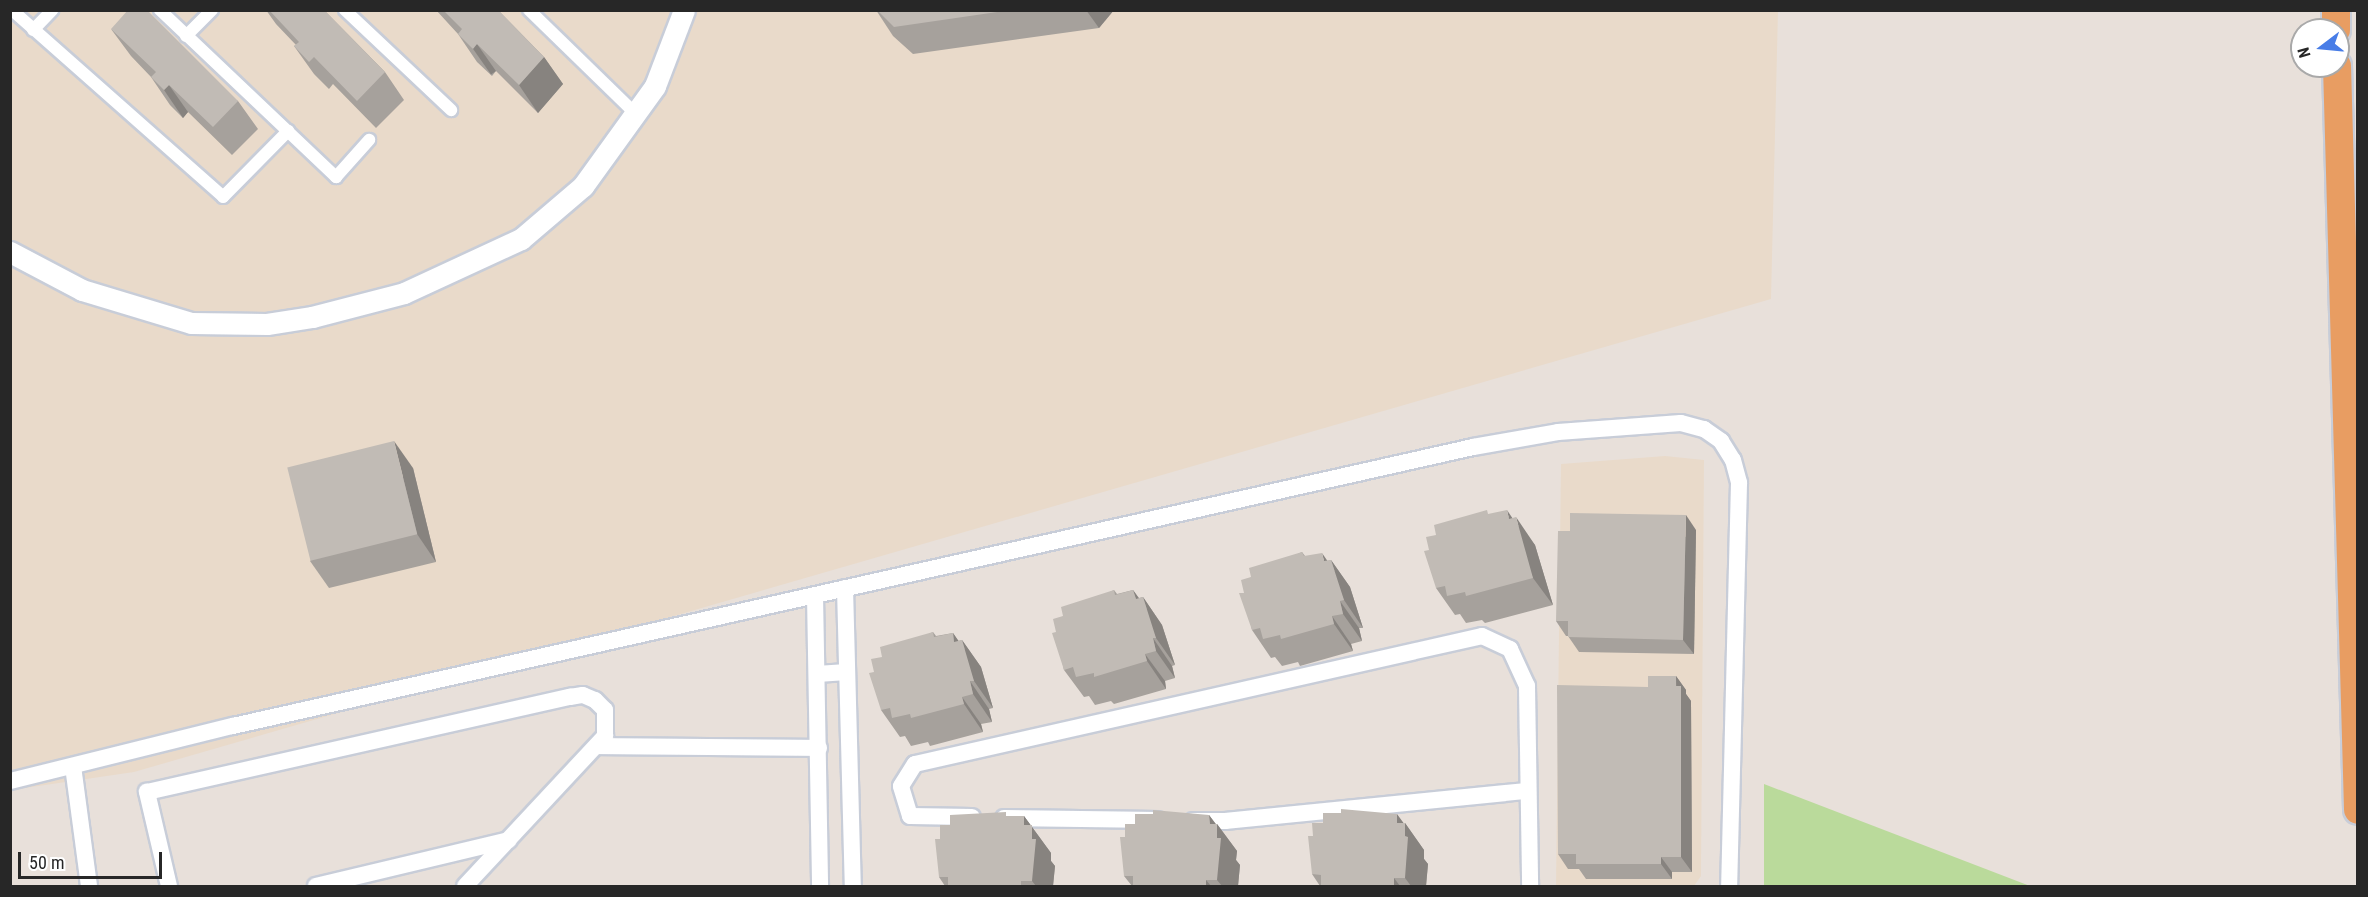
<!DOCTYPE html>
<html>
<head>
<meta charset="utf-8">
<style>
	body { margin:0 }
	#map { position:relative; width:2368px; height:897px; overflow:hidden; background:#e8e0da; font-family:"Roboto Condensed",sans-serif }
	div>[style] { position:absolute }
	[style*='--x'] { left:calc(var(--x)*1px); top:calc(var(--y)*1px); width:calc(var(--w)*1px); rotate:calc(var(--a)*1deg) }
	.education>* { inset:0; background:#e9daca }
	.green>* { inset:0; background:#bada9b }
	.roads { filter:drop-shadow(2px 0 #c8cdd8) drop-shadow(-2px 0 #c8cdd8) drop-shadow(0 2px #c8cdd8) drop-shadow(0 -2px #c8cdd8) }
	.pedestrian>* { height:12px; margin:-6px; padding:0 6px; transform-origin:6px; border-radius:6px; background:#fff }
	.minor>* { height:16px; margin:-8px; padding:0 8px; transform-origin:8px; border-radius:8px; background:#fff }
	.tertiary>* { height:21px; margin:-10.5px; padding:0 10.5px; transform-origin:10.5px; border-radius:10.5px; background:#fff }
	.trunk>* { height:28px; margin:-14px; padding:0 14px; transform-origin:14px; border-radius:14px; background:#e89d62 }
	.wall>* { inset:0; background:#a6a19c }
	.shaded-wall>* { inset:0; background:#87837f; transform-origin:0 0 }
	.building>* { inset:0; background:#c1bbb5; transform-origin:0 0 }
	span { translate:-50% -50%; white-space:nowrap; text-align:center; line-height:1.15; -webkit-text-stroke:6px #fff; paint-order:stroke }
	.frame { position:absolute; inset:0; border:12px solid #272727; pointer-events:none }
	.north { position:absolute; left:2290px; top:18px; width:60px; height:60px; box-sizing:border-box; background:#fff; border:2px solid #a9a9a9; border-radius:50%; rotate:254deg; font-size:16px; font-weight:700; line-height:24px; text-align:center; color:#272727 }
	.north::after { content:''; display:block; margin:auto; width:21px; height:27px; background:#487de7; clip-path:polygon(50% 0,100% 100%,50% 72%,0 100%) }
	.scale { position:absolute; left:18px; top:852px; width:144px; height:27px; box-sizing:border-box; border:3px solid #272727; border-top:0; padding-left:8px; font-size:18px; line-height:21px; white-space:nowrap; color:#272727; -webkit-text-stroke:4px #fff; paint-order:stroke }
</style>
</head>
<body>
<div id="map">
	<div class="education">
		<i style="clip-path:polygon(10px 11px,1778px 11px,1771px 299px,134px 772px,11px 790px)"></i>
		<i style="clip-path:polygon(1665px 456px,1704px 460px,1701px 876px,1694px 886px,1556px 886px,1561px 464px)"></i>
	</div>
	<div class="green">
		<i style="clip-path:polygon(1764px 784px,2030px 886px,1764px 886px)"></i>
	</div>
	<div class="roads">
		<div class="pedestrian">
			<i style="--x:12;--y:10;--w:282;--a:41.5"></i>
			<i style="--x:223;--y:197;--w:93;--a:-45.4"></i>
			<i style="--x:160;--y:10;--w:243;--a:43.5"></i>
			<i style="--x:336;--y:177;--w:50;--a:-48.3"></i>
			<i style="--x:345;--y:10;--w:146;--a:43.3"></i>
			<i style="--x:529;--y:10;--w:151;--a:44.2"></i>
			<i style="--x:33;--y:30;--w:28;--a:-46"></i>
			<i style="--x:186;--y:36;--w:37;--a:-45"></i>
		</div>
		<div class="minor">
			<i style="--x:845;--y:588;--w:298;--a:88.5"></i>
			<i style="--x:815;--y:595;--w:291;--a:89"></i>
			<i style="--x:817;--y:674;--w:30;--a:-4"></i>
			<i style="--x:597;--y:746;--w:222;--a:0.5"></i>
			<i style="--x:73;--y:766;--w:121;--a:82.4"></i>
			<i style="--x:10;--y:781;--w:230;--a:-13.9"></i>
			<i style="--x:233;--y:726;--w:1271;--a:-12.68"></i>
			<i style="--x:1473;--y:447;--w:86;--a:-10"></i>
			<i style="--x:1558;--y:432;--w:123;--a:-4.2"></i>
			<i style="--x:1681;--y:423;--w:24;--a:15"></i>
			<i style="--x:1704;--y:429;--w:21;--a:35"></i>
			<i style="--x:1721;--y:441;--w:22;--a:58"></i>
			<i style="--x:1733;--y:460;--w:24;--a:75"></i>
			<i style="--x:1739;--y:483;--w:403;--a:91.4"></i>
			<i style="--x:972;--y:817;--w:62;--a:-179.1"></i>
			<i style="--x:910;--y:816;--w:31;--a:-107"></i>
			<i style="--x:901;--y:786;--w:26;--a:-58"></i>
			<i style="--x:915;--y:764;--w:581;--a:-12.72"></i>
			<i style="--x:1482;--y:636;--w:31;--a:25"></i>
			<i style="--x:1510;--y:649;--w:41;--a:65.3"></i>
			<i style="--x:1527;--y:686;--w:200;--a:89.1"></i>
			<i style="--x:1004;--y:818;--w:154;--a:0.7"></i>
			<i style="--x:1193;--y:821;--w:32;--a:0"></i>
			<i style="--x:1225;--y:821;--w:303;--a:-5.7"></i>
			<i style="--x:169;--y:886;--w:97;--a:-103.2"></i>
			<i style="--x:147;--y:792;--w:434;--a:-12.7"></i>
			<i style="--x:570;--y:697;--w:13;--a:-9"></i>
			<i style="--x:583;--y:695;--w:13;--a:23"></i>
			<i style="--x:595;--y:700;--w:14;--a:45"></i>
			<i style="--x:605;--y:710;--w:26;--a:90"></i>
			<i style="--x:605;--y:736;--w:205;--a:133"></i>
			<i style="--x:316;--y:886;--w:198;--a:-13.4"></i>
		</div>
		<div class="tertiary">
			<i style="--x:10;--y:252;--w:81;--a:27.8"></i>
			<i style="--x:82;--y:290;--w:114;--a:16.8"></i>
			<i style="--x:191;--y:323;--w:76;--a:0.8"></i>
			<i style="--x:267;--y:324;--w:46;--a:-8.8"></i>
			<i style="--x:312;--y:317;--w:95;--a:-14.6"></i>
			<i style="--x:404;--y:293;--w:129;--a:-24.8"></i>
			<i style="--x:521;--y:239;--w:82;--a:-40.5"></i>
			<i style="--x:583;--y:186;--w:123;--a:-54.2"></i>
			<i style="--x:655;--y:86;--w:81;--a:-69.1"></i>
		</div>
		<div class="trunk">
			<i style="--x:2336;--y:10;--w:20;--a:90"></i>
			<i style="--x:2337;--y:66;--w:744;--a:88.38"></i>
		</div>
	</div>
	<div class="wall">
		<i style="clip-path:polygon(266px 10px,324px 10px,385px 72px,404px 100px,376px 128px,333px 84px,329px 89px,314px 74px,294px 46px,296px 45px,276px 24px)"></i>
		<i style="clip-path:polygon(436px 10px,498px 10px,544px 57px,563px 84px,538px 113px,496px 71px,492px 76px,477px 62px,458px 34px)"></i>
		<i style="clip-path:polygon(876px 10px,1114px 10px,1099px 28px,913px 54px,893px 36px)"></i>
		<i style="clip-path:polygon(111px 29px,238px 101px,258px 129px,232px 155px,188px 112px,183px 118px,170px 105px,151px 77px,131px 56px)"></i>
		<i style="clip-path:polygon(413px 468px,436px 562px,329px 588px,310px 561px)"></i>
		<i style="clip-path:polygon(1490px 514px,1512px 518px,1535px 545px,1553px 605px,1485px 623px,1482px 620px,1466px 623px,1460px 614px,1455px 615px,1436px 588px,1436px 535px)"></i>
		<i style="clip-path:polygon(1696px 530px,1694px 654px,1579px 652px,1568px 636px,1566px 636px,1556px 621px)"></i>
		<i style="clip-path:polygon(1302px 552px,1305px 556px,1327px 561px,1331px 560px,1350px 587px,1363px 628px,1359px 628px,1362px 641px,1351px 644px,1353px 651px,1300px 666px,1298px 662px,1282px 666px,1275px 657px,1271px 658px,1252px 630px,1244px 593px,1251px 577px)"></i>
		<i style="clip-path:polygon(1114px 590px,1117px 594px,1133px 590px,1139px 598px,1143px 597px,1162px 625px,1175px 665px,1172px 666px,1175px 678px,1165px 681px,1166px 689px,1114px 704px,1111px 701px,1095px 705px,1089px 696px,1084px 697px,1064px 670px,1056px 632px,1063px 616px)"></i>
		<i style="clip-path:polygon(933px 632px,936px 636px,953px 633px,958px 641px,962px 640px,981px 667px,993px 708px,989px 709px,992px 722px,981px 724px,983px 732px,930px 746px,928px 742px,911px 746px,905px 736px,900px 737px,881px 710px,882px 657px)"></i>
		<i style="clip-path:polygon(1676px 676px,1686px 690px,1686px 694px,1691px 701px,1692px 872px,1672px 872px,1672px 879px,1586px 879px,1579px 869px,1568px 869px,1558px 854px,1648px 687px)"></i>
		<i style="clip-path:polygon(1209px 815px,1216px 824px,1217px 824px,1237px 851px,1236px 860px,1240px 865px,1238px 886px,1132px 886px,1124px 876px,1125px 837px,1135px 824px)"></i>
		<i style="clip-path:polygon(1009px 816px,1024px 816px,1051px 853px,1051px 861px,1055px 866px,1053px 886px,945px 886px,939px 877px,940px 839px,950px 825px)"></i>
		<i style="clip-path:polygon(1323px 823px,1405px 823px,1424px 850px,1424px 859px,1428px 864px,1426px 886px,1320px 886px,1312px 874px,1313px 836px)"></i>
	</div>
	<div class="shaded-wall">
		<i style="clip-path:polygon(1086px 10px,1114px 10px,1099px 28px)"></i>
		<i style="left:477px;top:44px;width:33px;height:6px;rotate:55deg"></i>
		<i style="clip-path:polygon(544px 57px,563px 84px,538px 113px,519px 85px)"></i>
		<i style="clip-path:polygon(169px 85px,188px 112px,183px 118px,164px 90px)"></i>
		<i style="clip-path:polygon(394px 441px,413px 468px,436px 562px,417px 534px)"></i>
		<i style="clip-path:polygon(1507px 510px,1519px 528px,1516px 517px,1535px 545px,1553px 605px,1533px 578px,1509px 519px)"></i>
		<i style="clip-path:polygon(1686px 515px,1696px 530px,1694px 654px,1683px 640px)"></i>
		<i style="clip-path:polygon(1322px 553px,1335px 572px,1331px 560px,1350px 587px,1363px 628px,1344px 600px,1324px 561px)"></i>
		<i style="clip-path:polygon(1133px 590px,1147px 610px,1143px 597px,1162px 625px,1175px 665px,1156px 638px,1136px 599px)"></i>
		<i style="clip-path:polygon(1340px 601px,1359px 628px,1362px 641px,1343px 614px)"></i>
		<i style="clip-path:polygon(1332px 616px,1351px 644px,1353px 651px,1334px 624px)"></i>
		<i style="clip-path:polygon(953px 633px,965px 650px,962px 640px,981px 667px,993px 708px,974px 681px,954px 642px)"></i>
		<i style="clip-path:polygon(1153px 638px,1172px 666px,1175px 678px,1156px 651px)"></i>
		<i style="clip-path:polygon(1145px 654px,1165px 681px,1166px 689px,1147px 661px)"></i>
		<i style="clip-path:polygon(1676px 676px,1686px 690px,1686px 694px,1691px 701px,1692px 872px,1681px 857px)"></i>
		<i style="clip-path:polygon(970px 681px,989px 709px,992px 722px,973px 694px)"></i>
		<i style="clip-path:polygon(962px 697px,981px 724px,983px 732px,964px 704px)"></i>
		<i style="clip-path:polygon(1397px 814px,1405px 825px,1405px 823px,1424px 850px,1424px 859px,1428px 864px,1426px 886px,1411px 886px,1405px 878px,1397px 823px)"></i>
		<i style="clip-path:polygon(1209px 815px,1217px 826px,1217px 824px,1237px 851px,1236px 860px,1240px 865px,1238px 886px,1222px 886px,1217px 880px,1210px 824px)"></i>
		<i style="clip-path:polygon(1024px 816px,1051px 853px,1051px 861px,1055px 866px,1053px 886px,1036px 886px,1032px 881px,1024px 825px)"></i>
		<i style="clip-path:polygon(1661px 857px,1672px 872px,1672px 879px,1661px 864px)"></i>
		<i style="clip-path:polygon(1394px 878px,1400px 886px,1394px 886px)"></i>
		<i style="clip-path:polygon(1206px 880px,1211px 886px,1206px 886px)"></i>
	</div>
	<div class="building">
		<i style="clip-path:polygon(128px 10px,147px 10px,238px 101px,213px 127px,169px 85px,164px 90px,151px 77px,156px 72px,111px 29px)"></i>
		<i style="clip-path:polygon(269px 10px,324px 10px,385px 72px,357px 101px,314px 57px,309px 62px,294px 46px,299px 42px)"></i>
		<i style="clip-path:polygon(443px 10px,498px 10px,544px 57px,519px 85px,477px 44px,473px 49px,458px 34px,462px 29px)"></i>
		<i style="clip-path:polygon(877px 10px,1011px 10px,894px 27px)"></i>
		<i style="left:394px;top:441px;width:96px;height:110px;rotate:76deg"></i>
		<i style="clip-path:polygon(1487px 510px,1488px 514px,1507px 510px,1509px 519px,1516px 517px,1533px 578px,1466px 596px,1465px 592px,1447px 596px,1445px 586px,1436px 588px,1424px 551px,1429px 550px,1426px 537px,1436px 535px,1434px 525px)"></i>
		<i style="clip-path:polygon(1570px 513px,1686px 515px,1683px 640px,1568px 637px,1568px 621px,1556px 621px,1558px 531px,1570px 531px)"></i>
		<i style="clip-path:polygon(1302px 552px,1304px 556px,1322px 553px,1324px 561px,1331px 560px,1344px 600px,1340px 601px,1343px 614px,1332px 616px,1334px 624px,1281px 639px,1280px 635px,1263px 639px,1260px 628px,1252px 630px,1239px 593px,1244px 593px,1241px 580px,1251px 577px,1249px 568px)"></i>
		<i style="clip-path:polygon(1114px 590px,1115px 595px,1133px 590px,1136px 599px,1143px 597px,1156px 638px,1153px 638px,1156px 651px,1145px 654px,1147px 661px,1094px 677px,1094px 673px,1076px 677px,1073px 667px,1064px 670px,1052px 633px,1056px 632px,1053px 619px,1063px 616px,1061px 607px)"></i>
		<i style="clip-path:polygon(933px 632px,934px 637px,953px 633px,954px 642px,962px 640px,974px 681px,970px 681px,973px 694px,962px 697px,964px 704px,911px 718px,910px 714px,892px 718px,890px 708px,881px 710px,869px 673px,874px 672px,871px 659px,882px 657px,880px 647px)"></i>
		<i style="clip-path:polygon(1648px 676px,1676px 676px,1676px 686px,1681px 686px,1681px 857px,1661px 857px,1661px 864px,1576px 864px,1576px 854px,1558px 854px,1557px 685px,1648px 687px)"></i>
		<i style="clip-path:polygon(1341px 809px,1397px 814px,1397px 823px,1405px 823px,1405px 836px,1408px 837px,1405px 878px,1394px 878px,1394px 886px,1339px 886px,1339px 885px,1321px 885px,1321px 875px,1312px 874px,1308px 836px,1313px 836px,1312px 823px,1323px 823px,1323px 813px,1341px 813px)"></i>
		<i style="clip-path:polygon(1153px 810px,1209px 815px,1210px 824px,1217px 824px,1217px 838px,1221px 838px,1217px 880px,1206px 880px,1206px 886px,1133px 886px,1133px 876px,1124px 876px,1120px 837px,1125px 837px,1125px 824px,1135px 824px,1135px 814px,1153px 814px)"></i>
		<i style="clip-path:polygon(1006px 812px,1006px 816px,1024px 816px,1024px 825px,1032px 825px,1032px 839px,1036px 839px,1032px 881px,1021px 881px,1021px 886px,948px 886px,948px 877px,939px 877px,935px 839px,940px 839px,940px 825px,950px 825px,950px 815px)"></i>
	</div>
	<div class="frame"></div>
	<div class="north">N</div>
	<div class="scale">50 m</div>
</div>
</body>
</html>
